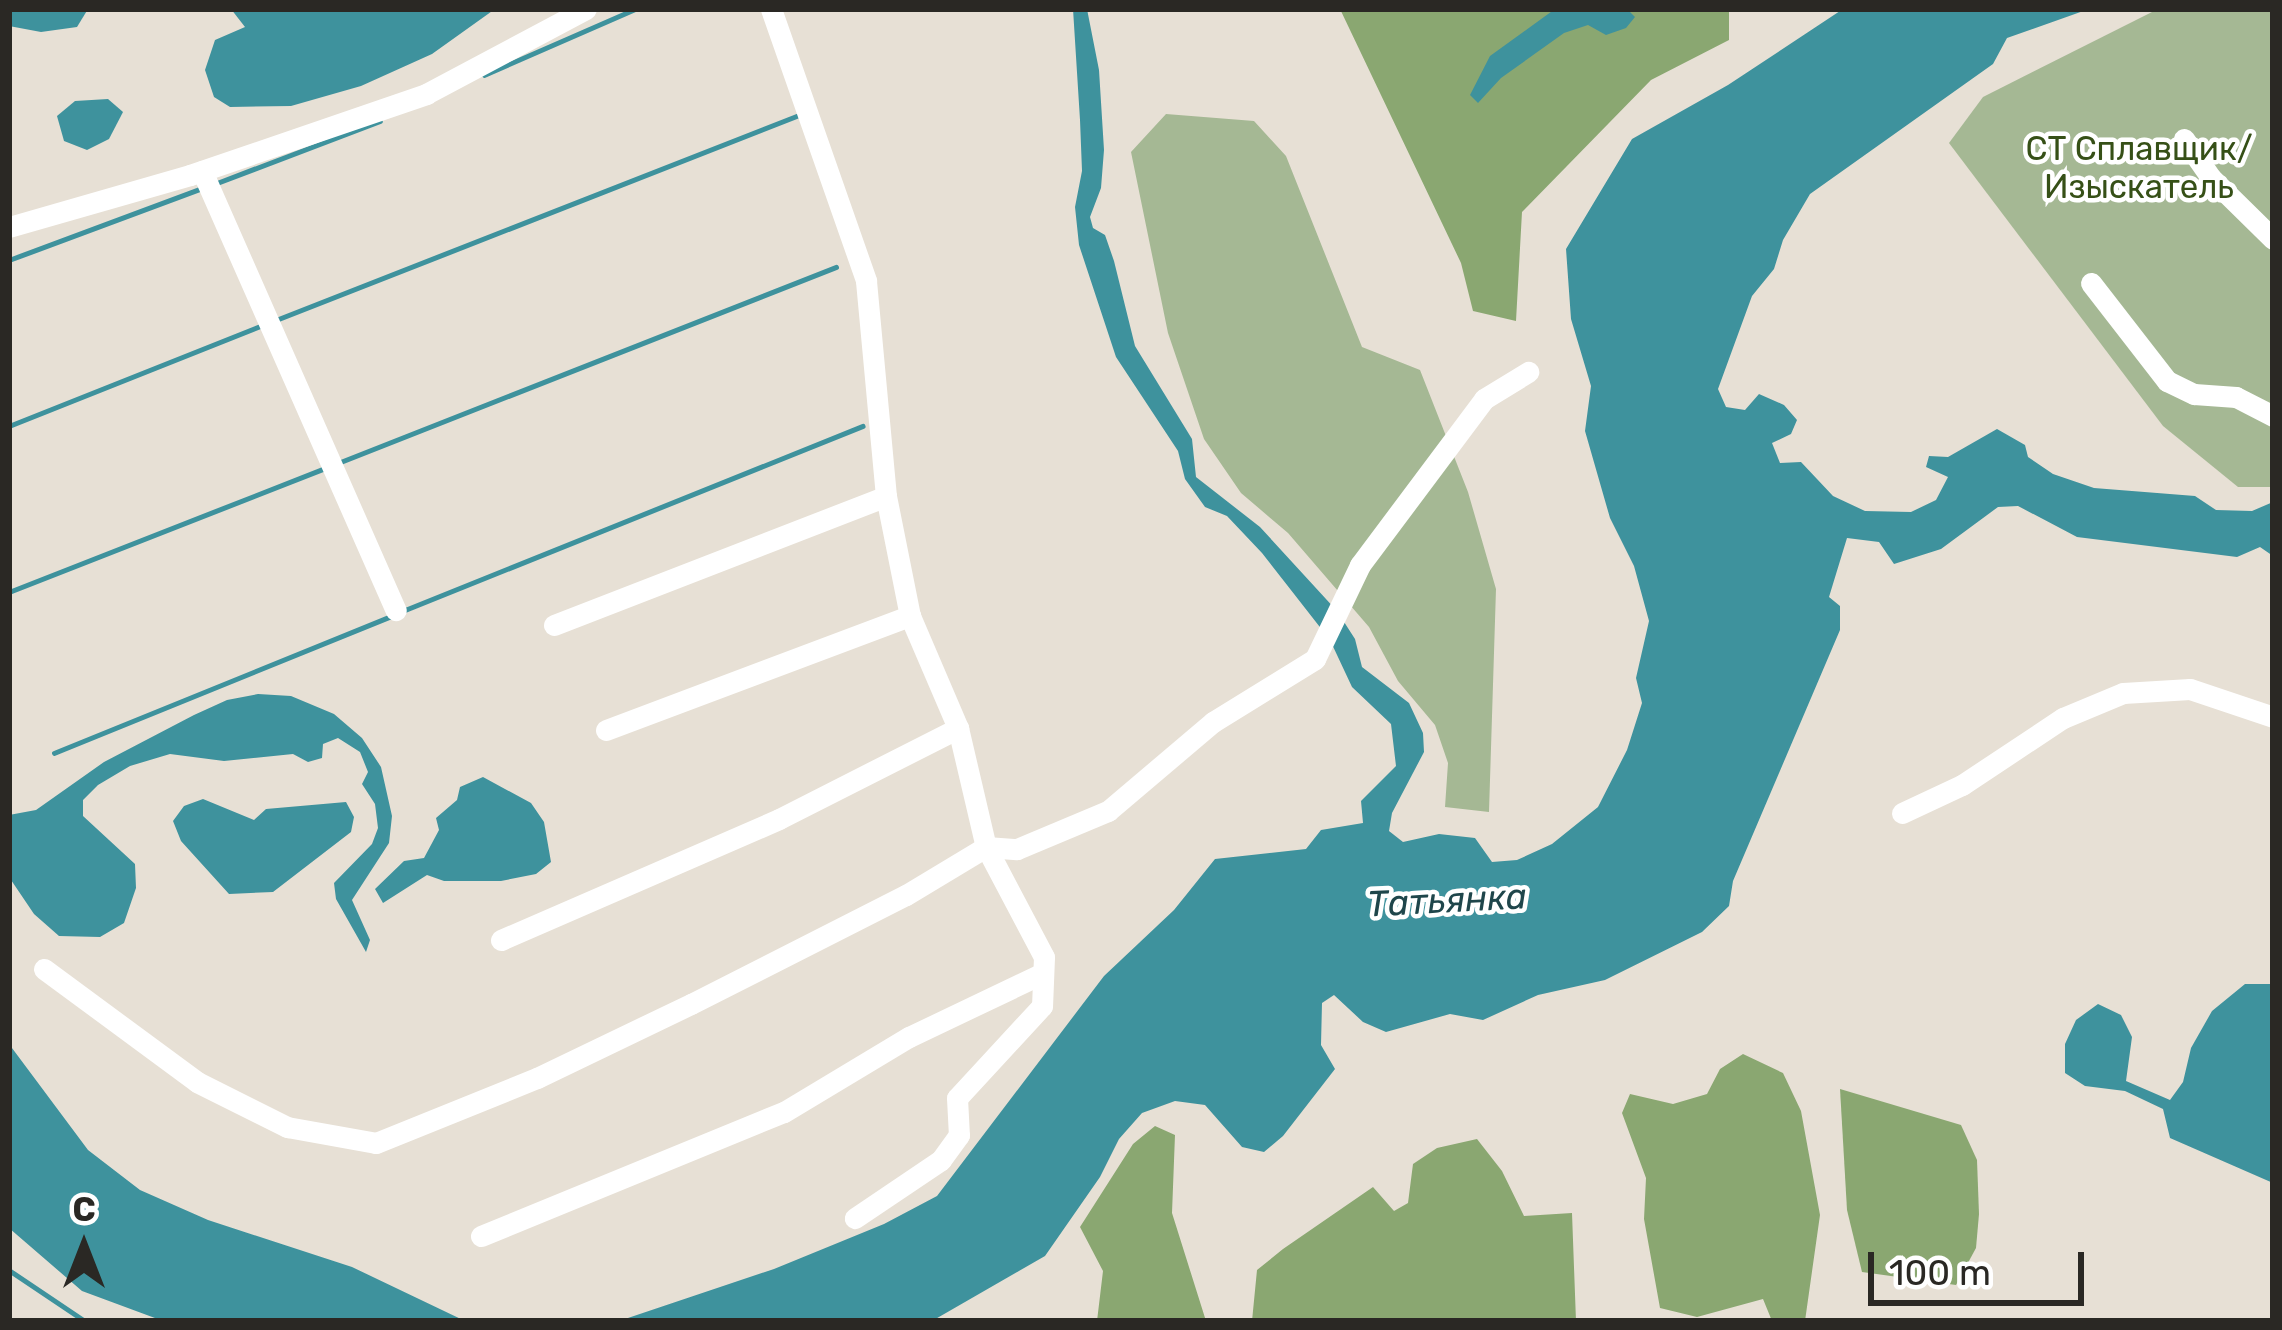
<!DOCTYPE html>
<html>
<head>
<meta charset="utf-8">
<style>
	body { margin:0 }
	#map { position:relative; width:2282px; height:1330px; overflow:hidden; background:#e7e0d5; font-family:Rubik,sans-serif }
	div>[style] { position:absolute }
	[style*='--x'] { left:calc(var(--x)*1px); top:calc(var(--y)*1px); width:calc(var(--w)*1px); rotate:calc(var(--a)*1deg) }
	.green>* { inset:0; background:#a5b894 }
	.forest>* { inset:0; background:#8aa771 }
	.water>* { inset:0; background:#3e929d }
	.stream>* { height:4.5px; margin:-2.25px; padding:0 2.25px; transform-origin:2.25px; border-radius:2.25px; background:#3e929d }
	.minor>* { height:21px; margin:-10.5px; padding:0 10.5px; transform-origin:10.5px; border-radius:10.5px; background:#fff }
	span { translate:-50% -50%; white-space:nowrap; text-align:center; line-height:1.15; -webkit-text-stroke:9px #fff; paint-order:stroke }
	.park-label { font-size:33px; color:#365017 }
	.water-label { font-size:36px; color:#1f464b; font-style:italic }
	.frame { position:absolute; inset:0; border:12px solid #2a2824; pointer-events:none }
	.north { position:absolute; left:24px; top:1186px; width:120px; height:120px; -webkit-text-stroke:9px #fff; paint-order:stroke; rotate:0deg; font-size:33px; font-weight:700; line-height:48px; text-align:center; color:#2a2824 }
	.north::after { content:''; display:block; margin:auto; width:42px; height:54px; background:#2a2824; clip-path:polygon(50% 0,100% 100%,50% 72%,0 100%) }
	.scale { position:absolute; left:1868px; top:1252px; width:216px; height:54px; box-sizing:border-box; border:6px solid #2a2824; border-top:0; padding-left:15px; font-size:36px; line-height:42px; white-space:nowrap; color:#2a2824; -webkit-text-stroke:9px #fff; paint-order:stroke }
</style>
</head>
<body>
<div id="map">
	<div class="green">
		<i style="clip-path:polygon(2158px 9px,2273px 9px,2273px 487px,2238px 487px,2163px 426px,1949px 143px,1983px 97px)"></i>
		<i style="clip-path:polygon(1166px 114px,1254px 121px,1286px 156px,1362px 347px,1420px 370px,1468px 492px,1496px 589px,1489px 812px,1445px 807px,1448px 763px,1435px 725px,1398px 681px,1369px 627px,1288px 533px,1241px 493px,1204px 439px,1168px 333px,1131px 152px)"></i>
	</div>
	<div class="forest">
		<i style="clip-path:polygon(1340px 9px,1729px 9px,1729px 40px,1651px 80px,1522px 212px,1516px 321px,1473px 311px,1461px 263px)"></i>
		<i style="clip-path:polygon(1743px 1054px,1783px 1073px,1801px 1111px,1820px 1215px,1805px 1321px,1772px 1321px,1763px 1299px,1697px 1317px,1660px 1308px,1644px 1219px,1646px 1178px,1622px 1113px,1630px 1094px,1673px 1104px,1707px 1094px,1720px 1069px)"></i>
		<i style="clip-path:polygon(1840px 1089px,1961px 1125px,1977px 1160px,1979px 1214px,1976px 1248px,1956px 1285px,1862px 1272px,1847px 1210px)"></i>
		<i style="clip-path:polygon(1155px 1126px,1175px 1135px,1172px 1213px,1206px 1321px,1097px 1321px,1103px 1271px,1080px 1227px,1133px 1144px)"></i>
		<i style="clip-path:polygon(1477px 1139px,1502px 1171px,1524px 1216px,1572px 1213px,1576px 1321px,1252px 1321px,1257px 1270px,1283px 1249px,1373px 1187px,1394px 1211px,1408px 1203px,1413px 1164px,1437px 1148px)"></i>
	</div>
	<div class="water">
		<i style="clip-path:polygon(9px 9px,88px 9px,77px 27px,41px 32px,9px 26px)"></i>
		<i style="clip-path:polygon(231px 9px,495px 9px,432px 54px,361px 86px,291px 106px,230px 107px,214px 97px,205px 70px,215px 40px,245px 27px)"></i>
		<i style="clip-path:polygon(1073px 9px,1087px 9px,1099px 70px,1104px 150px,1101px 188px,1090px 217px,1093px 228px,1105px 235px,1114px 261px,1135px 346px,1192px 439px,1196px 477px,1260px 527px,1337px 611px,1355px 639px,1362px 667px,1409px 703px,1423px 733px,1424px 752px,1392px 813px,1389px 831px,1403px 842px,1439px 834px,1475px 838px,1492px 862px,1517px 860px,1552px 844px,1598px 807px,1627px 750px,1642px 703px,1636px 678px,1649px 621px,1634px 566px,1610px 518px,1585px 431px,1591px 386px,1571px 319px,1566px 249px,1632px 139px,1728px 85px,1843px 9px,2089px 9px,2007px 38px,1993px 64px,1810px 194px,1783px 240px,1774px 269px,1752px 296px,1718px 389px,1726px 407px,1745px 410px,1759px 394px,1784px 405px,1797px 420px,1791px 434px,1772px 443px,1780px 463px,1801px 462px,1833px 496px,1865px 511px,1911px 512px,1936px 500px,1948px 477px,1926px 467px,1929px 456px,1948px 457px,1997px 429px,2025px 445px,2028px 457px,2053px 474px,2094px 488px,2195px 496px,2216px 510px,2252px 511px,2273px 502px,2273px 556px,2260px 547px,2237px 557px,2077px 537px,2018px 506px,1998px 507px,1941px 549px,1894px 564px,1879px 542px,1847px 538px,1829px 597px,1840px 606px,1840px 630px,1733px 881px,1729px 906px,1702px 932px,1605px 980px,1538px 995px,1483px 1020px,1450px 1014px,1386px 1032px,1363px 1022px,1334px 995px,1322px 1003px,1321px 1045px,1335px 1069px,1283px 1136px,1264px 1152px,1242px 1147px,1205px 1105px,1175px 1101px,1142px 1113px,1119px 1139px,1100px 1177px,1045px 1256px,932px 1321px,619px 1321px,774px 1269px,884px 1224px,937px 1196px,1104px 976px,1174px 910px,1215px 859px,1306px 849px,1321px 830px,1363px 823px,1361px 801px,1396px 766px,1391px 724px,1352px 687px,1330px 640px,1262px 553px,1227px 516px,1205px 507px,1185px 479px,1178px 451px,1116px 357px,1079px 245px,1075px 207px,1082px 171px,1080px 120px)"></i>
		<i style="clip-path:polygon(1555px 9px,1627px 9px,1635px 17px,1626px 28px,1606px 35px,1588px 25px,1564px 33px,1501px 78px,1478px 103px,1470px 95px,1490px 56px)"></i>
		<i style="clip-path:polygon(108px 99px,123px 112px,109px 139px,87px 150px,64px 141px,57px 116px,75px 101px)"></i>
		<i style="clip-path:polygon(258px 694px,291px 696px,334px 714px,362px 738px,381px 767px,392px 816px,389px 843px,352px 900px,370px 940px,366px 952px,336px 899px,334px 883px,372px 844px,378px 828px,375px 804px,362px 784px,368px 772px,360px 752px,338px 738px,323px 744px,322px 758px,308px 762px,293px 754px,224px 761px,170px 754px,130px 766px,98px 785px,83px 800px,83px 816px,135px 864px,136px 888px,124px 923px,100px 937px,59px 936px,34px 914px,9px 877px,9px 815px,36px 810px,104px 762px,194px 715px,227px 700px)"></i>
		<i style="clip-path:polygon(483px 777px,531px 803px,544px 822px,551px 862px,536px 874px,501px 881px,444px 881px,427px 875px,383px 903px,375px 889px,404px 861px,424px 858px,439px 830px,436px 818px,457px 800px,460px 787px)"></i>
		<i style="clip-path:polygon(203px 799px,254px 820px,266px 809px,346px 802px,354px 817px,351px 832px,273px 892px,229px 894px,181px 841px,173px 821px,184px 806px)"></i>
		<i style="clip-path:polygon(2245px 984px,2273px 984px,2273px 1183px,2170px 1138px,2163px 1109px,2125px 1091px,2085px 1086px,2065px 1073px,2065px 1044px,2076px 1020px,2098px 1004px,2121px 1015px,2132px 1037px,2126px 1081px,2170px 1100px,2183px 1082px,2191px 1048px,2212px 1011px)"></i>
		<i style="clip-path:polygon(9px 1044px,88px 1150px,140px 1190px,208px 1220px,352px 1267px,465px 1321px,163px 1321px,82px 1291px,9px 1228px)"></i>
	</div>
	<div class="stream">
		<i style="--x:484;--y:75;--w:165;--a:-23.6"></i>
		<i style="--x:217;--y:183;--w:174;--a:-20.8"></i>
		<i style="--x:9;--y:260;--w:204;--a:-20.4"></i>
		<i style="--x:276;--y:320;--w:562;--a:-21.4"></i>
		<i style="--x:9;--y:426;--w:270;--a:-21.7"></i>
		<i style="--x:338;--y:463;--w:535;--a:-21.48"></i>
		<i style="--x:9;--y:592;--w:343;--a:-21.4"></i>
		<i style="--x:405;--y:610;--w:493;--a:-21.9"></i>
		<i style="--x:54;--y:753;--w:362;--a:-22.1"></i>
		<i style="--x:9;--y:1270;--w:92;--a:33.9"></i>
	</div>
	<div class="minor">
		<i style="--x:771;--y:9;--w:288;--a:70.7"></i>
		<i style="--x:866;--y:281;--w:216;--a:84.7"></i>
		<i style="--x:886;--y:496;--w:122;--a:78.7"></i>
		<i style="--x:910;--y:616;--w:122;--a:66.8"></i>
		<i style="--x:958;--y:728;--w:122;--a:76.8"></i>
		<i style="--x:986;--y:847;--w:124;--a:62.2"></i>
		<i style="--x:1044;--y:957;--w:49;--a:92.3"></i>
		<i style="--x:1042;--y:1006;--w:125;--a:132.7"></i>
		<i style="--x:957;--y:1098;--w:37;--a:87"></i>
		<i style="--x:959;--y:1135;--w:31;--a:126"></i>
		<i style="--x:941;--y:1160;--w:104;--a:146"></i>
		<i style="--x:2184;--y:139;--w:47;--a:55.3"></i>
		<i style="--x:2211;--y:178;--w:87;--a:44.5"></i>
		<i style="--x:202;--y:171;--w:480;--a:66.2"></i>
		<i style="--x:9;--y:227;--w:188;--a:-16"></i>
		<i style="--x:190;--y:175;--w:250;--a:-18.9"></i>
		<i style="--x:426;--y:94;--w:181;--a:-28"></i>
		<i style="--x:2091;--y:283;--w:124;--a:52.2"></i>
		<i style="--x:2167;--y:381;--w:30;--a:26"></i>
		<i style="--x:2194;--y:394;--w:42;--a:4.1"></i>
		<i style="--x:2236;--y:397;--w:42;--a:27.2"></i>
		<i style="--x:554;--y:625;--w:356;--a:-21.2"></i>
		<i style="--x:606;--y:730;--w:325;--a:-20.6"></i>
		<i style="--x:1902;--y:813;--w:66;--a:-25"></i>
		<i style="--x:1962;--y:785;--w:121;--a:-33.6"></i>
		<i style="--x:2063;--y:718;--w:65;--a:-22.6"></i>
		<i style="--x:2123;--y:693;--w:67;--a:-3.4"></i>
		<i style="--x:2190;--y:689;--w:88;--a:18.6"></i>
		<i style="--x:501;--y:940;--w:303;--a:-23.5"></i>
		<i style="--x:779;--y:819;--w:201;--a:-26.9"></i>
		<i style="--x:44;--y:969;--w:190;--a:36.4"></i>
		<i style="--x:197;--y:1082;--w:101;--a:26.6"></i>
		<i style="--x:287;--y:1127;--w:90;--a:10.2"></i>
		<i style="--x:376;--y:1143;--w:174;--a:-22"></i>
		<i style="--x:537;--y:1078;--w:171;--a:-25.7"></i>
		<i style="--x:691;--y:1004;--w:241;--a:-26.9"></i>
		<i style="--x:906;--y:895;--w:93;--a:-31"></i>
		<i style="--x:986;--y:847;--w:31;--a:4"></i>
		<i style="--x:1017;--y:849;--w:99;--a:-22.7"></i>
		<i style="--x:1108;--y:811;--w:138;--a:-40.3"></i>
		<i style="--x:1213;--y:722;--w:120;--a:-31.7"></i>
		<i style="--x:1315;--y:659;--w:104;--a:-64.4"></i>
		<i style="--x:1360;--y:565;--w:207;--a:-53.2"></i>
		<i style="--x:1484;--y:399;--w:52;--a:-31.5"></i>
		<i style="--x:481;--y:1236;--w:327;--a:-22.3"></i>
		<i style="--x:784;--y:1112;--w:146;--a:-31"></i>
		<i style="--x:909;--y:1037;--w:148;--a:-25.5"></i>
	</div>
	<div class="park-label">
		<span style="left:2139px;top:168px">СТ Сплавщик/<br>Изыскатель</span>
	</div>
	<div class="water-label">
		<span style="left:1447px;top:900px;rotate:-3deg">Татьянка</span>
	</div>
	<div class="frame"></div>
	<div class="north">С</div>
	<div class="scale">100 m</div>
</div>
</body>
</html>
